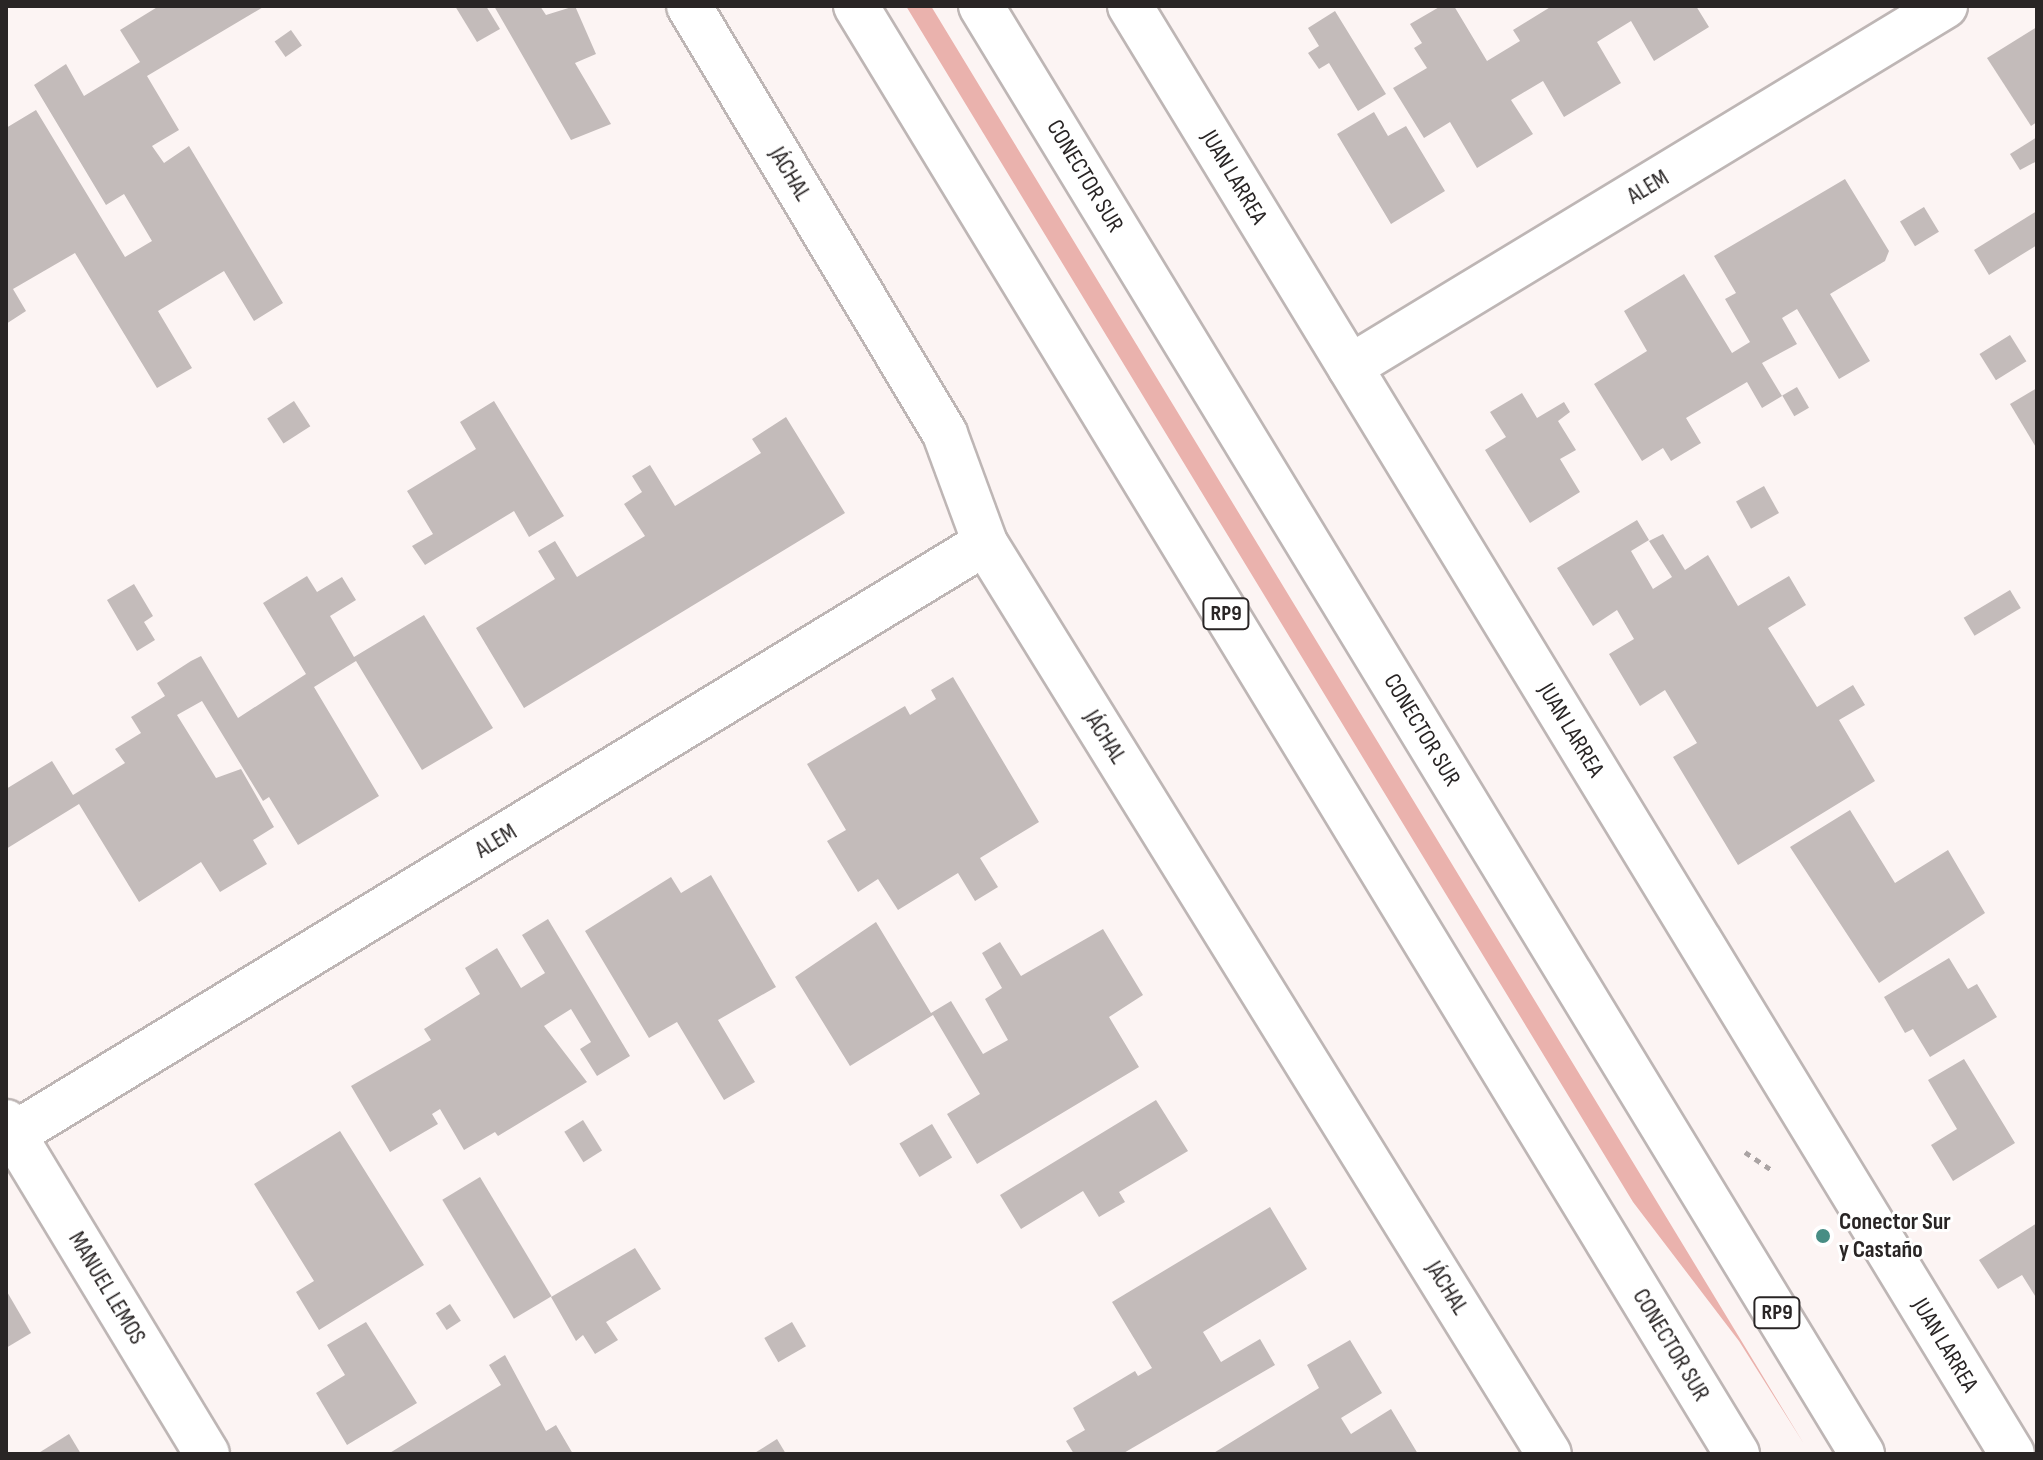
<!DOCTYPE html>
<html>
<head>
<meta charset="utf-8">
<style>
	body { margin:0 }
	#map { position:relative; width:2043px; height:1460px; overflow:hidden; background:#fcf4f3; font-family:"Sofia Sans Condensed",sans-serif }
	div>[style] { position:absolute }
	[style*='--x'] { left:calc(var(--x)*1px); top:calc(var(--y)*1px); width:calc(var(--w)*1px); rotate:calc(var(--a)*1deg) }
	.green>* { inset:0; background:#eab2ad }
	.building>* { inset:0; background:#c3bbba; transform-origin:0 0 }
	.path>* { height:5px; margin-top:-2.5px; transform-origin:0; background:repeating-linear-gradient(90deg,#aaa3a3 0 6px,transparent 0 12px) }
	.roads { filter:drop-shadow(2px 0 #beb6b5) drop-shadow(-2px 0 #beb6b5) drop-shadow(0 2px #beb6b5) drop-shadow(0 -2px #beb6b5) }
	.street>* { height:44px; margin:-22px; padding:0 22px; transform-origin:22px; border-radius:22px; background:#fff }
	.primary>* { height:44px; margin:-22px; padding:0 22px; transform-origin:22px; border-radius:22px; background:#fff }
	.dots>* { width:22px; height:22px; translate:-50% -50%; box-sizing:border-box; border:4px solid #fff; border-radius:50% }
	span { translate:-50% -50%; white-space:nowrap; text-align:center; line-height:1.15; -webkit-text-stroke:6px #fff; paint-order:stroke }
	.shield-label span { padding:2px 6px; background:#fff; border:2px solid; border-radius:6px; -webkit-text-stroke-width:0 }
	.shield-label { font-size:22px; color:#292525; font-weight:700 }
	.street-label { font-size:24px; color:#292525 }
	.poi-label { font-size:24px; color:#292525; font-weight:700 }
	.left { translate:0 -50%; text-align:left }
	.frame { position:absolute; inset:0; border:8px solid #292525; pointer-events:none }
</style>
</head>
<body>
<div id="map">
	<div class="green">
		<i style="clip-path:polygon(906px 6px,931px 6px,1804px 1444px,1739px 1341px,1633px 1202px)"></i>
	</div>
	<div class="building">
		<i style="clip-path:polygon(159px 6px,265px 6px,147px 76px,179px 130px,152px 146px,164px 163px,189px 146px,283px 303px,254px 321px,224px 271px,158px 311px,192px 368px,157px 388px,75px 253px,13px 289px,26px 311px,6px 324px,6px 128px,36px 110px,125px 257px,152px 241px,124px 194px,106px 205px,34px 85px,66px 64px,84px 96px,140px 62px,120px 30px)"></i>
		<i style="clip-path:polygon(455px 6px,486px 6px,500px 29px,477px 42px)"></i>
		<i style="clip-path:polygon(494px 6px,540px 6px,546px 15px,575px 6px,596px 54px,575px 63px,611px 124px,571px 140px)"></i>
		<i style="clip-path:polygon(1441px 6px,1454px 6px,1487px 61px,1520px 41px,1513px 30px,1552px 6px,1696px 6px,1709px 27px,1654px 61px,1631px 21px,1597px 42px,1621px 83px,1564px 117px,1543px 81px,1511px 100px,1533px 134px,1477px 168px,1450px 122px,1424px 138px,1393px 88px,1427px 68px,1414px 48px,1422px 43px,1410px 24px)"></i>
		<i style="clip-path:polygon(1335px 11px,1386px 94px,1358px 111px,1329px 63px,1319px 69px,1308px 53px,1319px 46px,1308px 28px)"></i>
		<i style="clip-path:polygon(2037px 27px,2037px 122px,2031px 126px,1987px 58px)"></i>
		<i style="left:291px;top:30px;width:19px;height:20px;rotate:55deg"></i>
		<i style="clip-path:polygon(1374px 112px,1388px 136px,1406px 126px,1445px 191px,1391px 224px,1337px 134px)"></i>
		<i style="clip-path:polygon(2037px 137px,2037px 161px,2020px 170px,2010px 154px)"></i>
		<i style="clip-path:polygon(1845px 179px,1889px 251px,1885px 261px,1830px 294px,1870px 361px,1839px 379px,1797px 309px,1782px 318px,1797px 344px,1762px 363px,1782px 396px,1762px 408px,1747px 382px,1686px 418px,1701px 443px,1671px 461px,1663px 448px,1642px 461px,1594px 384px,1647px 351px,1624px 311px,1684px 274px,1732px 353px,1750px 342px,1725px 299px,1736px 293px,1714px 256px)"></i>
		<i style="left:1924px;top:207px;width:29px;height:28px;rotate:59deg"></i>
		<i style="clip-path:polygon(2037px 211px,2037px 245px,1989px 275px,1974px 250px)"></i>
		<i style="left:2010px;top:335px;width:31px;height:36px;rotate:58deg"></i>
		<i style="left:1797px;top:387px;width:24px;height:17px;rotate:60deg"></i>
		<i style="clip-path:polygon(2037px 388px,2037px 449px,2010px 404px)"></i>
		<i style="clip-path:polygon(1522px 393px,1537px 418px,1564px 402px,1570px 412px,1558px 421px,1576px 450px,1560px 459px,1580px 492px,1530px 523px,1485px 450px,1506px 437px,1490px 412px)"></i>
		<i style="left:294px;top:401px;width:30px;height:32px;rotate:57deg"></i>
		<i style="clip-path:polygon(494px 401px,564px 516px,529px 537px,514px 511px,425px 565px,412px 546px,433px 534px,407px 491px,476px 449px,460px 422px)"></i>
		<i style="clip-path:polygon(786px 417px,845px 513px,524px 708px,476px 628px,555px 579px,538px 551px,555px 541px,577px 577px,645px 536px,624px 504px,642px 492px,632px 476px,650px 465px,675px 506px,761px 453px,752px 439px)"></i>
		<i style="left:1764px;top:486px;width:31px;height:32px;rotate:61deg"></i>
		<i style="clip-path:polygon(1637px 520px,1649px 540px,1631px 551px,1653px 589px,1672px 577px,1649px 541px,1663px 534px,1685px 570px,1708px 555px,1738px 606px,1789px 576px,1806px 605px,1768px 628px,1817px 707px,1853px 685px,1865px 705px,1839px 720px,1875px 781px,1738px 865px,1673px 757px,1697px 743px,1665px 690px,1640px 706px,1609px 654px,1634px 639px,1617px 610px,1593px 626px,1557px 568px)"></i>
		<i style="clip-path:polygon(307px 576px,317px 592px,342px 577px,356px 600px,330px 616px,354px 657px,424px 615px,493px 728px,422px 770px,356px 661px,314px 687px,379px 796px,298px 845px,269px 797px,263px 801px,202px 701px,177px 715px,216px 778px,241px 769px,274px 827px,253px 840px,267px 864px,220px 892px,201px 862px,139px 902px,79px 804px,6px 849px,6px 789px,52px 761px,73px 795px,125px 763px,115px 749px,141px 733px,131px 717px,165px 696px,157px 683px,191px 661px,201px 656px,238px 718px,306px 674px,263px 603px)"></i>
		<i style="clip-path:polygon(134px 584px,153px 616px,144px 622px,155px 640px,137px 651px,107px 600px)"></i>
		<i style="left:2010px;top:590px;width:21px;height:54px;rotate:59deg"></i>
		<i style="clip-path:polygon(953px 677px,1039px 822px,980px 858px,998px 887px,975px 901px,958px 873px,898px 910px,878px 879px,858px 892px,827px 841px,846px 830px,807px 764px,905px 706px,910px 715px,936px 699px,931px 690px)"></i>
		<i style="clip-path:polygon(1850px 810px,1895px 883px,1948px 850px,1985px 913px,1879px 983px,1790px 847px)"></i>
		<i style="clip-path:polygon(711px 875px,776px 987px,718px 1020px,755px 1082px,724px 1100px,677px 1022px,649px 1038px,585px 931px,671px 877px,681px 893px)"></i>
		<i style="clip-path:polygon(548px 919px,630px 1056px,597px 1076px,580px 1049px,591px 1042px,571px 1009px,544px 1026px,587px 1082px,498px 1136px,495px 1132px,464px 1150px,440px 1109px,432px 1114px,438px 1124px,390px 1152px,351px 1086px,431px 1040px,424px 1029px,480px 994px,465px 968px,497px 948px,521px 988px,545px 973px,522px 935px)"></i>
		<i style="clip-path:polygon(876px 922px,931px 1013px,951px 1001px,983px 1054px,1008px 1040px,985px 999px,1002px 988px,982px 953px,1000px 942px,1021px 976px,1103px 929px,1143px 995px,1109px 1017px,1139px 1067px,977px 1164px,947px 1114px,980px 1094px,933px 1015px,850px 1066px,795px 977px)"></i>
		<i style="clip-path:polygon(1949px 958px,1968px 989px,1977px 984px,1997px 1017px,1930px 1057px,1913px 1029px,1905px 1033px,1884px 997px)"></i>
		<i style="clip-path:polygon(1964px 1059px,2015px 1143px,1953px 1181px,1931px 1145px,1957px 1129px,1928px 1080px)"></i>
		<i style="clip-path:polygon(1156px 1100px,1188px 1151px,1119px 1192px,1125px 1202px,1099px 1217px,1083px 1191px,1021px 1229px,1000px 1195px)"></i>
		<i style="left:583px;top:1120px;width:36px;height:22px;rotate:58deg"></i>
		<i style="left:932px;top:1124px;width:39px;height:38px;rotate:59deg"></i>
		<i style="clip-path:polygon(340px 1131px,424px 1265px,319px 1330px,296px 1292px,314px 1281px,254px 1184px)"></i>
		<i style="left:480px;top:1177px;width:139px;height:44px;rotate:59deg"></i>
		<i style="clip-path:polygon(1270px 1207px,1307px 1269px,1203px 1332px,1221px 1362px,1260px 1339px,1275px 1365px,1122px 1454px,1074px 1454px,1066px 1441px,1085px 1430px,1073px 1408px,1135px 1371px,1138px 1376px,1152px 1368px,1112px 1302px)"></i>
		<i style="clip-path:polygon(2037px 1223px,2037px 1299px,2022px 1275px,1998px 1289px,1979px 1260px)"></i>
		<i style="clip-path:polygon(635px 1248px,661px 1289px,606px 1322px,618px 1340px,595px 1354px,583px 1335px,576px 1341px,551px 1297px)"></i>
		<i style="clip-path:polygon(6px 1290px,31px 1333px,6px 1348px)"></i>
		<i style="left:450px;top:1304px;width:20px;height:17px;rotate:57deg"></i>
		<i style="clip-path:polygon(366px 1322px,417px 1403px,347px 1445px,316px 1393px,345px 1375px,327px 1345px)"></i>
		<i style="left:792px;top:1322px;width:28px;height:32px;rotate:60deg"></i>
		<i style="clip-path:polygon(1350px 1340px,1382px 1393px,1341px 1418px,1351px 1434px,1391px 1409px,1418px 1454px,1212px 1454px,1319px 1388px,1307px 1365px)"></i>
		<i style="clip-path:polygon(505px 1355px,546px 1431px,556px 1425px,573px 1454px,388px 1454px,501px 1385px,489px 1365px)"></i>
		<i style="clip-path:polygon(69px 1434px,81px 1454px,37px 1454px)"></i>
		<i style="clip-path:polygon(777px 1439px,786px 1454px,753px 1454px)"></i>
	</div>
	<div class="path">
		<i style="--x:1745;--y:1152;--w:34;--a:34"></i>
	</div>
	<div class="roads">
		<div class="street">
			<i style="--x:689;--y:6;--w:499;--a:59.1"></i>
			<i style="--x:945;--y:434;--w:116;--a:69.8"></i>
			<i style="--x:985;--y:543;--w:1071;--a:58.24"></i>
			<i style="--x:1130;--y:6;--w:1695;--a:58.65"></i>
			<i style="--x:1350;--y:367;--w:696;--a:-31.25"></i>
			<i style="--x:6;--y:1122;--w:388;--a:58.8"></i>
			<i style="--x:6;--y:1139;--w:1146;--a:-31.33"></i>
		</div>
		<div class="primary">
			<i style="--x:856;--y:6;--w:1695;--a:58.68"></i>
			<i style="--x:981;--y:6;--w:1695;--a:58.68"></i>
		</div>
	</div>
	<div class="dots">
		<i style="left:1823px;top:1236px;background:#488d84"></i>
	</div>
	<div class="shield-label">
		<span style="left:1226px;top:614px">RP9</span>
		<span style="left:1777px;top:1313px">RP9</span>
	</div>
	<div class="street-label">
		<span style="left:790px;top:174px;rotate:59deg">JÁCHAL</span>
		<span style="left:1085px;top:176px;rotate:59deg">CONECTOR SUR</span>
		<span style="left:1234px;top:177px;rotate:59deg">JUAN LARREA</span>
		<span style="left:1648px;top:187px;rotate:-31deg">ALEM</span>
		<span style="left:1422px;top:730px;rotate:59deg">CONECTOR SUR</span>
		<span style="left:1571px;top:730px;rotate:59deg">JUAN LARREA</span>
		<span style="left:1105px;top:737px;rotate:58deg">JÁCHAL</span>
		<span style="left:496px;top:841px;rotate:-31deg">ALEM</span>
		<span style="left:107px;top:1288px;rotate:59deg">MANUEL LEMOS</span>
		<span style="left:1447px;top:1288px;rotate:58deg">JÁCHAL</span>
		<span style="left:1671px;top:1345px;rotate:59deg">CONECTOR SUR</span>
		<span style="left:1945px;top:1345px;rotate:59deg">JUAN LARREA</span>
	</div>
	<div class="poi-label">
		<span class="left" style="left:1839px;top:1236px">Conector Sur<br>y Castaño</span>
	</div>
	<div class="frame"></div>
</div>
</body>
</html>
